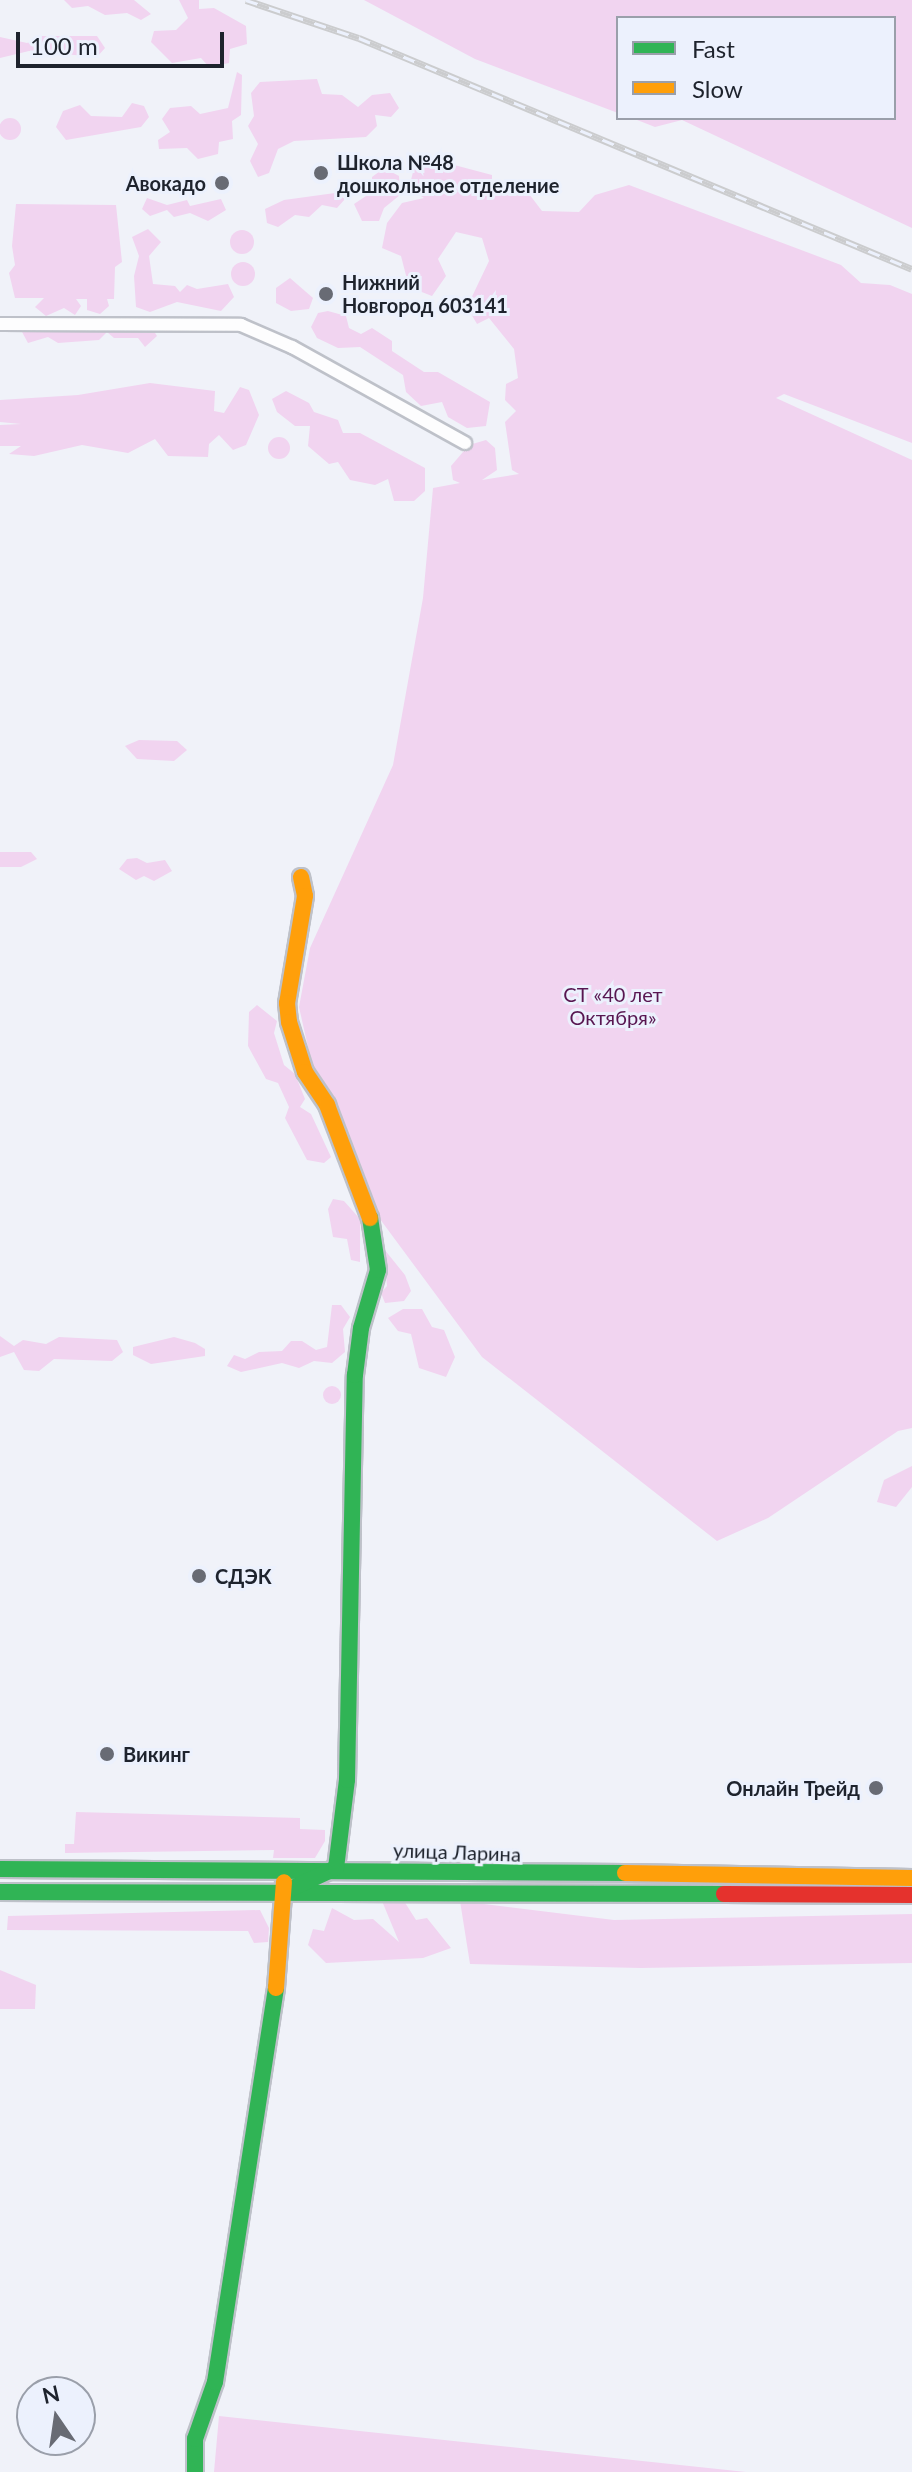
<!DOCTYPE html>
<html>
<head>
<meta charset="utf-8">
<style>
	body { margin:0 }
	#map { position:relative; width:912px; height:2472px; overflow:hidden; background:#f0f2f9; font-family:Lato,sans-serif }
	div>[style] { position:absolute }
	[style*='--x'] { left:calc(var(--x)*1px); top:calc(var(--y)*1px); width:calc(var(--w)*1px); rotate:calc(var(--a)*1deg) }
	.green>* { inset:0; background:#f1d4f0 }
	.round { border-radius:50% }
	.roads { filter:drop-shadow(2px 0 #bec1c9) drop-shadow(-2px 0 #bec1c9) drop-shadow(0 2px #bec1c9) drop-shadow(0 -2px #bec1c9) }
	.street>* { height:12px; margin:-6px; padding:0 6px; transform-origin:6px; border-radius:6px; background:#fdfdfe }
	.fast>* { height:16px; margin:-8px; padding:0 8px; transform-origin:8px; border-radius:8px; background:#30b455 }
	.slow>* { height:16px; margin:-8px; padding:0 8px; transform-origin:8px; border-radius:8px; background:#ff9f0a }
	.jam>* { height:16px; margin:-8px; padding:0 8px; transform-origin:8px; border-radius:8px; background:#e5322d }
	.rail>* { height:7px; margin-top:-3.5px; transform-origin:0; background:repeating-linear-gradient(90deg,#ecf1fd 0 12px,#cbccce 0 24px); box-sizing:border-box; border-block:2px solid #cbccce }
	.dots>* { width:22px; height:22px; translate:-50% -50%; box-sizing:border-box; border:4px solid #ecf1fd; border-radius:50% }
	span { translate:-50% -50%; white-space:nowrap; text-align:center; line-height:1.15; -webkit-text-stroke:6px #ecf1fd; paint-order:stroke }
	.poi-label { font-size:20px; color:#1e232d; font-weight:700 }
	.left { translate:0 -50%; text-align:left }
	.right { translate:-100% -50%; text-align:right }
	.park-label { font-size:20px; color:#581651 }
	.street-label { font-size:20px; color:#1e232d }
	.legend { position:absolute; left:616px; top:16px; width:280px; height:104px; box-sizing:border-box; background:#ecf1fd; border:2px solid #9a9faa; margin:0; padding:10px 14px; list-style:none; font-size:24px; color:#1e232d }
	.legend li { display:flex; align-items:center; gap:16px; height:40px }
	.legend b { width:40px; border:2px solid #9a9faa }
	.north { position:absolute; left:16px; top:2376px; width:80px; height:80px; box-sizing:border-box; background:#ecf1fd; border:2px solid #9a9faa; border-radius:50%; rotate:347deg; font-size:22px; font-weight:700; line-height:32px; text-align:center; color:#1e232d }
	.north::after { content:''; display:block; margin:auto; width:28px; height:36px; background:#686b74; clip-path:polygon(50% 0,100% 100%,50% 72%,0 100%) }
	.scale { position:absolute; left:16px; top:32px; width:208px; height:36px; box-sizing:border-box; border:4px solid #1e232d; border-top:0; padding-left:10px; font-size:24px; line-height:28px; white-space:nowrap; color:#1e232d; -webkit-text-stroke:6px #ecf1fd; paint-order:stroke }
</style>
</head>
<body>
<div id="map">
	<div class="green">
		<i style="clip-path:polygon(64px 0,134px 0,151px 14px,141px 20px,127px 13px,105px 15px,88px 6px,72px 8px)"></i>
		<i style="clip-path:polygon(179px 0,199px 0,199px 9px,214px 8px,246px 26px,247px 44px,230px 49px,229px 63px,209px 67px,201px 58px,172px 63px,151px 42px,154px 31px,176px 30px,188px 18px)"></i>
		<i style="clip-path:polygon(364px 0,912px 0,912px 228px,682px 120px,655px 127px,632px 118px,894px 118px,894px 18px,618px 18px,618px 113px,475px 59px)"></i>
		<i style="clip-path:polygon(40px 36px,97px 36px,105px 48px,97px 57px,29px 51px,0 58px,0 37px,27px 43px)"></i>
		<i style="clip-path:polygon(237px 72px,242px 75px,241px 115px,232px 121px,233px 139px,219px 142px,218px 154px,198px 159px,187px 148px,159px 149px,158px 140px,170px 132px,162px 119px,170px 108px,191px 106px,200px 114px,228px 108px)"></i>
		<i style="clip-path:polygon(317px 79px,322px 94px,342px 95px,358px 107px,372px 95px,390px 93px,399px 108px,391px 117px,375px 115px,377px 126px,366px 137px,294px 141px,278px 149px,269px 173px,258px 177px,250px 161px,258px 144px,248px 126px,254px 116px,251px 93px,260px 82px)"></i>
		<i style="clip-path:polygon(132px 103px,144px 106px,149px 117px,141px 127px,66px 140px,56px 127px,63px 111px,80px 105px,91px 116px,122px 117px)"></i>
		<i class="round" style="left:-1px;top:118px;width:22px;height:22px"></i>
		<i style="clip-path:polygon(424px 157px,492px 175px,492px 192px,503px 182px,526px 190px,542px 211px,579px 212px,595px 195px,629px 185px,841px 265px,861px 283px,890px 285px,912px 294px,912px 443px,784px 394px,776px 398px,912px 460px,912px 1428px,898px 1431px,768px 1518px,717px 1541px,482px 1357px,374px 1211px,314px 1074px,299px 1007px,310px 948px,393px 765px,423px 598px,433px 488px,460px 483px,453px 480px,451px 466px,469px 445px,486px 440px,495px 448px,497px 470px,482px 480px,519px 474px,512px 470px,505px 422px,516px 411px,505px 400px,506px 384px,518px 378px,514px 349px,489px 318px,477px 324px,467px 307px,489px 261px,482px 238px,456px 232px,438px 259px,446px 276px,432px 296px,409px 287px,401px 256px,382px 248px,387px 223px,402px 203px,424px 198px,409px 188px,416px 160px)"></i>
		<i style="clip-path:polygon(384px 168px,399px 176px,400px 195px,384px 208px,379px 221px,362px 221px,354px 204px,372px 192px,372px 177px)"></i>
		<i style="clip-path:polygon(335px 193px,345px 199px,337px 208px,322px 205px,309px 217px,295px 215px,278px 227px,267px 223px,265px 209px,284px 200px)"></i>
		<i style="clip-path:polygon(147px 198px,167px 205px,187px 200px,190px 206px,221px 199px,226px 210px,208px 221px,190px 213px,174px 217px,167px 210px,150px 216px,142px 209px)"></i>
		<i style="clip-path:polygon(16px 204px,116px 205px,122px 262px,115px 267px,114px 299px,107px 299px,109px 306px,100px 314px,87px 310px,87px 299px,76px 299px,81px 306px,75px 315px,64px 308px,46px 316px,35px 307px,44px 298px,15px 298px,9px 273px,15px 265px,12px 246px)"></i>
		<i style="clip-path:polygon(148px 229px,161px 242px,149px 256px,153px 284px,175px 286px,180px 292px,187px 285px,197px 289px,228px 284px,234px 297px,221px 311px,177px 302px,150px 312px,136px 307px,134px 276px,139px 256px,132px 237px)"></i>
		<i class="round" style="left:230px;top:230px;width:24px;height:24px"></i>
		<i class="round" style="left:231px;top:262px;width:24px;height:24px"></i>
		<i style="clip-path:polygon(290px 278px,313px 298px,309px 309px,291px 311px,276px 303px,276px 288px)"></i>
		<i style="clip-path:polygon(328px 311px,346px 316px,349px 328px,361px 334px,372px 328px,392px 341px,392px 351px,424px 372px,438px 372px,490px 402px,486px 426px,467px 428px,448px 417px,442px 402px,421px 406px,406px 392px,403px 375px,360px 347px,338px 348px,317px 338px,311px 327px,318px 313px)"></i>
		<i style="clip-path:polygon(111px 318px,127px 326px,148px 322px,157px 336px,145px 347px,138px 338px,114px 338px,107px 332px,99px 340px,58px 343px,48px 337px,28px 343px,21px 330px,104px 327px)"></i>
		<i style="clip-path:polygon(150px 383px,215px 391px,214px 411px,224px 413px,240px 387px,249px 390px,259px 415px,246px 445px,233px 450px,219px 435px,209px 444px,208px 457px,168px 456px,155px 439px,128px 453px,82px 445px,34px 456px,9px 454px,21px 446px,0 446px,0 425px,21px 424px,0 422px,0 400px,78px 395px)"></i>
		<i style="clip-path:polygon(286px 391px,309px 403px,314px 412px,338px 420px,343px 433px,360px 433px,425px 468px,425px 491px,414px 501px,394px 501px,388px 479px,375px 485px,350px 480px,338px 462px,329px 464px,308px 446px,310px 426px,295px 426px,277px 412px,272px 399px)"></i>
		<i class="round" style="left:268px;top:437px;width:22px;height:22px"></i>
		<i style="clip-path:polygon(139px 740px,177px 741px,187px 750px,174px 761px,137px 759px,125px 746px)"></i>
		<i style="clip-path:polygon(0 852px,31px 852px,37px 859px,21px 867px,0 867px)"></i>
		<i style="clip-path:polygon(137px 858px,147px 863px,165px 860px,172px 871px,154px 881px,144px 876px,136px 880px,119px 869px,127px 859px)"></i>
		<i style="clip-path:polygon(257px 1005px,277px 1021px,274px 1033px,284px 1065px,295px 1074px,305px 1099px,300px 1107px,311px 1114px,331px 1157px,324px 1163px,307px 1160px,285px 1118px,289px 1107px,278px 1083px,266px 1079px,248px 1046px,249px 1012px)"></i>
		<i style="clip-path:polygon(333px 1199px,344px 1201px,360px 1219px,360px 1262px,351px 1260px,347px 1239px,333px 1237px,328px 1209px)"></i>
		<i style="clip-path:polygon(384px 1249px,405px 1275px,411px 1291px,404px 1301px,385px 1303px,381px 1293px,387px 1286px)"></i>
		<i style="clip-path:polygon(332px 1305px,341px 1305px,350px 1317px,343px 1329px,345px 1352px,332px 1363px,314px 1361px,299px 1368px,282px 1363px,241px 1372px,227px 1366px,234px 1355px,245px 1359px,259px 1352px,282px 1351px,291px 1341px,302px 1341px,316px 1350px,327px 1347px)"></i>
		<i style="clip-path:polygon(403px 1309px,422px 1309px,432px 1327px,444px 1330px,455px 1357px,446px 1377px,419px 1368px,411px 1334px,398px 1331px,388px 1318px)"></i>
		<i style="clip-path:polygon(0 1336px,14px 1346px,23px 1340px,46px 1344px,59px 1337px,117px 1340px,123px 1352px,112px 1361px,54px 1359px,39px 1371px,24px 1370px,14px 1352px,0 1357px)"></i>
		<i style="clip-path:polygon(174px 1337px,195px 1343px,205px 1349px,205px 1356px,151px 1364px,133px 1355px,133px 1347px)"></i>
		<i class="round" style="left:323px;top:1386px;width:18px;height:18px"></i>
		<i style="clip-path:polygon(912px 1466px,912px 1487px,896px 1507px,877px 1502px,884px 1480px)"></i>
		<i style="clip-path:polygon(76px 1812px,300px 1818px,300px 1829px,325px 1830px,325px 1841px,315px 1858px,273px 1858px,274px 1850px,65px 1853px,65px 1844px,74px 1844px)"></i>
		<i style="clip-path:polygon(382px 1901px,404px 1901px,416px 1920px,427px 1918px,451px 1948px,423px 1958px,326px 1963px,308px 1945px,313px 1929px,324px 1931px,332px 1908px,354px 1920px,373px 1919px,399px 1942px)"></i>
		<i style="clip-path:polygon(460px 1901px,614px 1920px,912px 1914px,912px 1963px,641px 1968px,470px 1964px)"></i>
		<i style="clip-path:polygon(260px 1910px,269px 1928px,268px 1942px,254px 1943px,248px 1931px,7px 1930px,8px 1916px)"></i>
		<i style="clip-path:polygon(0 1970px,36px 1985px,35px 2009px,0 2009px)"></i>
		<i style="clip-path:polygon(219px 2416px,746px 2472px,214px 2472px)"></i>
	</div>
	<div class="roads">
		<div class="street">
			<i style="--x:0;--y:324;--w:241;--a:0.2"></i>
			<i style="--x:241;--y:325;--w:56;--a:23.3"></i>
			<i style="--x:292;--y:347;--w:198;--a:29"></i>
		</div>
		<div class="fast">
			<i style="--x:0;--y:1869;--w:625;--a:0.37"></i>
			<i style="--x:0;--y:1892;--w:724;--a:0.16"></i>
			<i style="--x:284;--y:1892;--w:57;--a:-24.8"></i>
			<i style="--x:336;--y:1868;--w:89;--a:-82.9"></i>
			<i style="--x:347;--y:1780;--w:405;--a:-88.9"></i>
			<i style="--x:355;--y:1375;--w:47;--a:-82.7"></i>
			<i style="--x:361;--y:1328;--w:60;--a:-73.7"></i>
			<i style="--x:378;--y:1270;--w:53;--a:-98.7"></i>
			<i style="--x:195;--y:2472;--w:33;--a:-90"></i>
			<i style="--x:195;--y:2439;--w:60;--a:-70.7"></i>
			<i style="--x:215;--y:2382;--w:399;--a:-81.2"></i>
		</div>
		<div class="slow">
			<i style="--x:301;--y:877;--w:19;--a:78"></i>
			<i style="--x:305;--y:896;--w:109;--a:99.5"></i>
			<i style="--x:287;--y:1003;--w:19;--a:84"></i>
			<i style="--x:289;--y:1022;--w:52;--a:72.3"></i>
			<i style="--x:305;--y:1072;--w:40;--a:56"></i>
			<i style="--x:327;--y:1105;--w:121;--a:69.2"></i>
			<i style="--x:625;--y:1873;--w:287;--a:1"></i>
			<i style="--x:276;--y:1988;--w:106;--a:-85.7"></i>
		</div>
		<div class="jam">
			<i style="--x:724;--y:1894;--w:188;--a:0.3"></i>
		</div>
	</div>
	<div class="rail">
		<i style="--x:246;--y:0;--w:119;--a:18.6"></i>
		<i style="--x:359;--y:38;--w:599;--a:22.67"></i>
	</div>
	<div class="dots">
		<i style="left:321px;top:173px;background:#686b74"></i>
		<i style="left:222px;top:183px;background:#686b74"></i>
		<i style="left:326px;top:294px;background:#686b74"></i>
		<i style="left:199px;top:1576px;background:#686b74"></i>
		<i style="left:107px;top:1754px;background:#686b74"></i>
		<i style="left:876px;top:1788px;background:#686b74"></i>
	</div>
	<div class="poi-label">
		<span class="left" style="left:337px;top:174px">Школа №48<br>дошкольное отделение</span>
		<span class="right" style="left:206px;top:183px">Авокадо</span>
		<span class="left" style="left:342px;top:294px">Нижний<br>Новгород 603141</span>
		<span class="left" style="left:215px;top:1576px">СДЭК</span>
		<span class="left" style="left:123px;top:1754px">Викинг</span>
		<span class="right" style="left:860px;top:1788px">Онлайн Трейд</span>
	</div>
	<div class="park-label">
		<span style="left:613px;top:1006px">СТ «40 лет<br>Октября»</span>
	</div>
	<div class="street-label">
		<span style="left:457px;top:1852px;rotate:2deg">улица Ларина</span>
	</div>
	<ul class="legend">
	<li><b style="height:10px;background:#30b455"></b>Fast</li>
	<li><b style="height:10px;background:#ff9f0a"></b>Slow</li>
	</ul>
	<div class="north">N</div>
	<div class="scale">100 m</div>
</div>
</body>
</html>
